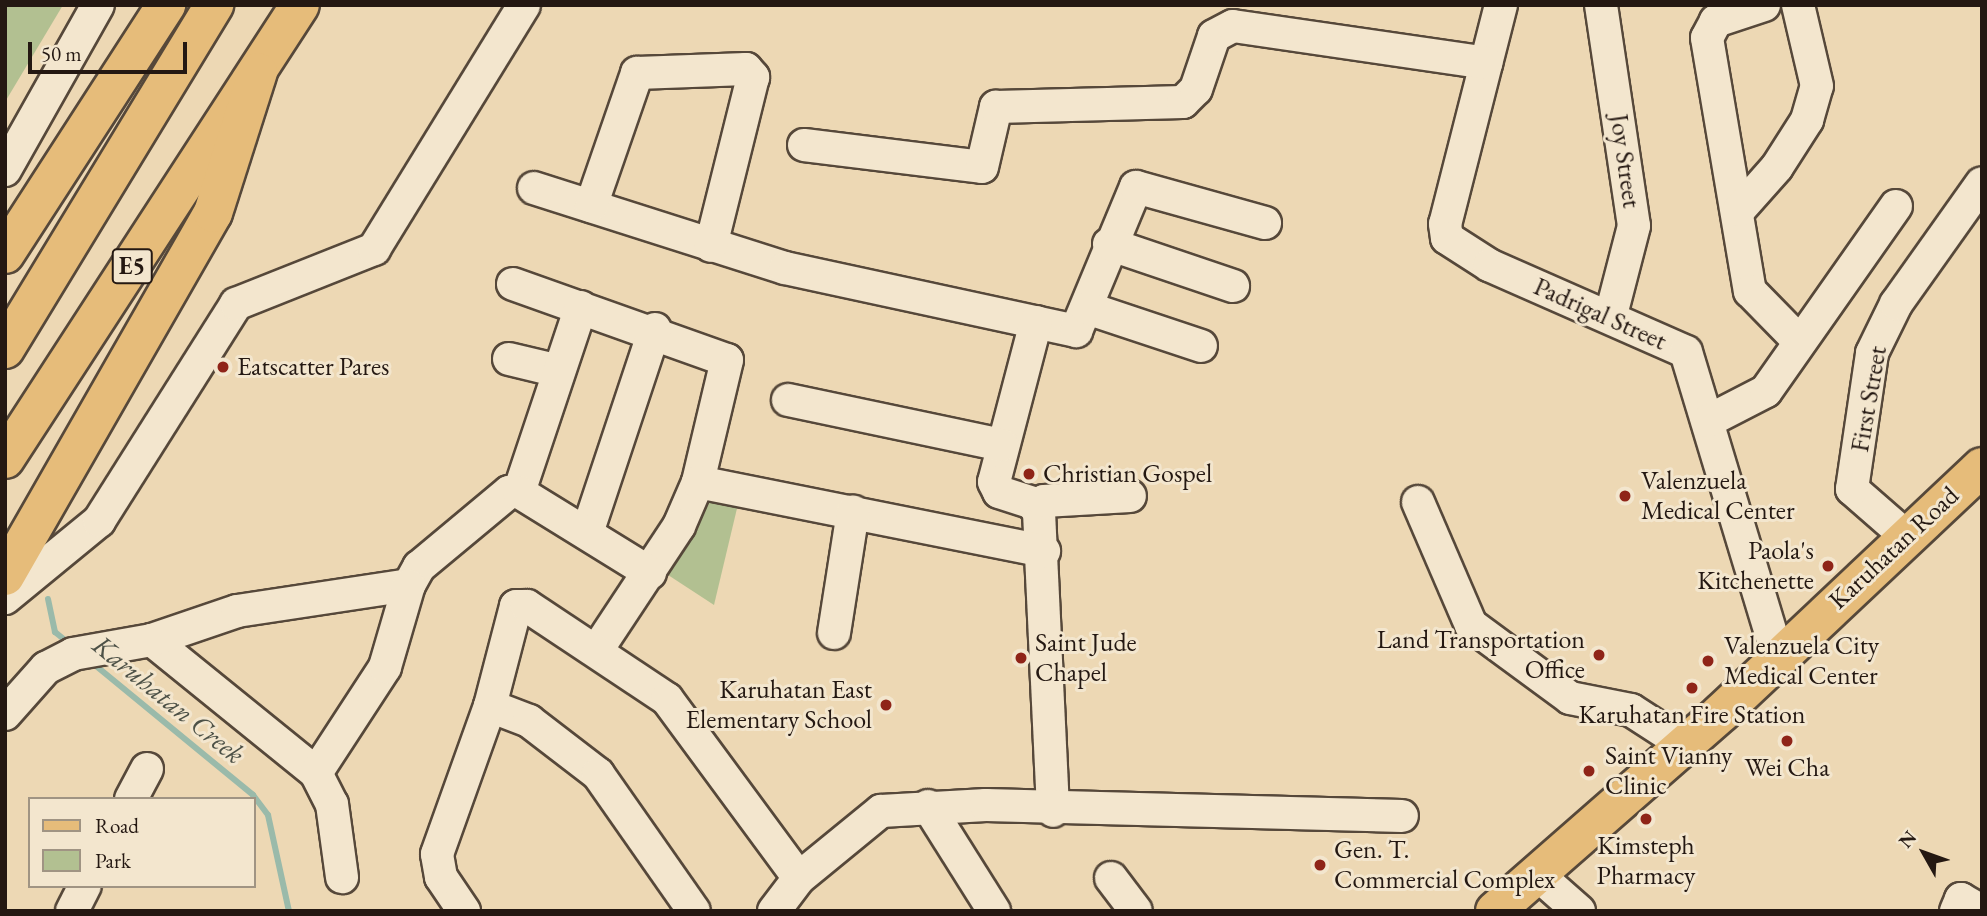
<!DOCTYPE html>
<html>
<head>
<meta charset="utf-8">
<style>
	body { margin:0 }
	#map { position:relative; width:1987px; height:916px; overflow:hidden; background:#edd8b4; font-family:"EB Garamond",serif }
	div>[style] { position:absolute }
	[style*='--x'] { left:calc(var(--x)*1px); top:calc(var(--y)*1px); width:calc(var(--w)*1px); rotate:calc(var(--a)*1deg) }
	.green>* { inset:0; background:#b2c091 }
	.stream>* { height:6px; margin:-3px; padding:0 3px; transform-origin:3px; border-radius:3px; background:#9abaaa }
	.roads { filter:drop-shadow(2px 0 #56483a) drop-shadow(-2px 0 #56483a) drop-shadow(0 2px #56483a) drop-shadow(0 -2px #56483a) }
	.minor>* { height:32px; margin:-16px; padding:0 16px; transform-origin:16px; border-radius:16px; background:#f3e6ce }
	.major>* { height:38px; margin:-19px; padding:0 19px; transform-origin:19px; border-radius:19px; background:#e6bc7a }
	.highway>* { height:38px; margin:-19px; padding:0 19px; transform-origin:19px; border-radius:19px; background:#e6bc7a }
	.dots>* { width:19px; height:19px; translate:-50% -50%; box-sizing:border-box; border:4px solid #f3e6ce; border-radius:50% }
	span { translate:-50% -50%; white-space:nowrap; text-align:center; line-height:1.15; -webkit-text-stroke:6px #f3e6ce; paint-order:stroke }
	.shield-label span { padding:2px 5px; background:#f3e6ce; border:2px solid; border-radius:5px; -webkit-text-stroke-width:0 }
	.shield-label { font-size:24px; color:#241812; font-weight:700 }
	.street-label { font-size:26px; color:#241812 }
	.poi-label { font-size:26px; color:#241812 }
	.left { translate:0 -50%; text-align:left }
	.right { translate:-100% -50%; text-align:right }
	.water-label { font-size:28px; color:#4d5147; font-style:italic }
	.frame { position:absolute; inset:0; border:7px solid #241812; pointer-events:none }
	.legend { position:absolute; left:28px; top:797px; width:228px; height:91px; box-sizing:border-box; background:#f3e6ce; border:2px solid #a09483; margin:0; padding:9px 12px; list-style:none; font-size:21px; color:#241812 }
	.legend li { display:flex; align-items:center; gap:14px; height:35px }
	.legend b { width:35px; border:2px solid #a09483 }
	.north { position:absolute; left:1889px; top:818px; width:70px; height:70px; -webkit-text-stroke:5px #f3e6ce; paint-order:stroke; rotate:310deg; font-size:19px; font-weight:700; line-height:28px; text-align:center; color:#241812 }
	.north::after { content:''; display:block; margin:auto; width:24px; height:32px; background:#241812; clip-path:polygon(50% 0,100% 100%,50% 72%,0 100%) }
	.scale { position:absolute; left:28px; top:42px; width:159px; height:32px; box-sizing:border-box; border:4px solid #241812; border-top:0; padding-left:9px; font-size:21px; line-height:24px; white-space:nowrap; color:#241812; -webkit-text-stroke:5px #f3e6ce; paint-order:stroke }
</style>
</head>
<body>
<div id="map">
	<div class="green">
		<i style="clip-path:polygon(5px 5px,63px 5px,5px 102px)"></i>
		<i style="clip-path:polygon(709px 491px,739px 500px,714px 605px,665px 573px)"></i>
	</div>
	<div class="stream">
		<i style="--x:48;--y:599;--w:34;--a:78"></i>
		<i style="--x:55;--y:632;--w:21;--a:39"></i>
		<i style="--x:90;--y:661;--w:211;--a:39.4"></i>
		<i style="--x:253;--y:795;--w:25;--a:53"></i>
		<i style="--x:268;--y:815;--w:98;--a:77.7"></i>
	</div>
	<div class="roads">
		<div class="minor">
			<i style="--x:1501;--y:5;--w:226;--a:104.3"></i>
			<i style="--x:1445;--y:224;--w:14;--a:82"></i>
			<i style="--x:1447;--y:238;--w:50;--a:32.7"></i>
			<i style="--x:1489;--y:265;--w:215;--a:23.8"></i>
			<i style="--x:1686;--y:352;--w:318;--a:73.2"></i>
			<i style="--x:1601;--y:5;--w:223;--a:81.5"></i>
			<i style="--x:1634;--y:226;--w:92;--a:104.5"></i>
			<i style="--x:1764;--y:5;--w:51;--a:161.6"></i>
			<i style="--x:1716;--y:21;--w:19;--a:118"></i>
			<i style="--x:1707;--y:38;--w:257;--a:80.4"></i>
			<i style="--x:1750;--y:291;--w:71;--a:45.6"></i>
			<i style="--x:804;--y:145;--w:179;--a:7"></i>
			<i style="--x:982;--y:167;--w:62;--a:-76.9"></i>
			<i style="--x:996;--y:107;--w:187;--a:-1.5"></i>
			<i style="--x:1183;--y:102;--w:18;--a:-45"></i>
			<i style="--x:1196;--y:89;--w:56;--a:-71.2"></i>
			<i style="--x:1214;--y:36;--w:21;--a:-28"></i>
			<i style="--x:1233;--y:26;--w:256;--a:8.3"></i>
			<i style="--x:5;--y:170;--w:189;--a:-60.6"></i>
			<i style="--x:534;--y:188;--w:263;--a:17.7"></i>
			<i style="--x:785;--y:268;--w:298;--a:12.2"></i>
			<i style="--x:1076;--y:331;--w:156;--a:-67.4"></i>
			<i style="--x:1136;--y:187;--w:134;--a:15.6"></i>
			<i style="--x:591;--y:206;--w:141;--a:-70.9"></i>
			<i style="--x:637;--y:73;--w:109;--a:-2.1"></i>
			<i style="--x:746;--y:69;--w:11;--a:49"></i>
			<i style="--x:753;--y:77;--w:174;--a:104"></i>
			<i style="--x:1739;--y:210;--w:57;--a:-48.5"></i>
			<i style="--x:1777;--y:167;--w:56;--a:-57.4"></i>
			<i style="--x:1807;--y:120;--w:35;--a:-74"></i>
			<i style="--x:1817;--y:86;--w:83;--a:-103.2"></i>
			<i style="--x:1109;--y:244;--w:131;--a:18.7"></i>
			<i style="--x:513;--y:284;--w:227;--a:19.6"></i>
			<i style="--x:727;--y:360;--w:125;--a:103.4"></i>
			<i style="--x:698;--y:482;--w:48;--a:113.4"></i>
			<i style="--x:679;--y:526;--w:149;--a:123.5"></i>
			<i style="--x:1087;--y:308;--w:120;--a:18.4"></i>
			<i style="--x:1036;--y:322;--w:165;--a:104.7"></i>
			<i style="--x:994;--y:482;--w:11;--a:63"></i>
			<i style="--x:999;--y:492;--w:35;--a:18"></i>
			<i style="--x:1032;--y:503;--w:11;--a:52"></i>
			<i style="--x:1039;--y:512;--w:299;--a:87.3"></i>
			<i style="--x:509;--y:359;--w:51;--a:13.5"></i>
			<i style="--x:788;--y:400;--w:219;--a:11.9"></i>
			<i style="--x:1708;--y:421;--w:65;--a:-27.3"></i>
			<i style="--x:1766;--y:391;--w:226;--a:-54.9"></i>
			<i style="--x:698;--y:482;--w:353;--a:11.3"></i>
			<i style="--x:519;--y:492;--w:195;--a:-71.5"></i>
			<i style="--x:1418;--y:502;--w:134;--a:66.7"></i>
			<i style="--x:1471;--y:625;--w:123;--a:36.4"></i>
			<i style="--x:1570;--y:698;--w:62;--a:11.1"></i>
			<i style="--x:1631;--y:710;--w:64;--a:32.9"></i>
			<i style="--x:1036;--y:507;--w:10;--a:-37"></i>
			<i style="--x:1044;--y:501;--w:86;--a:-3.3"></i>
			<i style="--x:587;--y:533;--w:215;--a:-71.6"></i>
			<i style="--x:1907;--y:537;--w:73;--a:-138.9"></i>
			<i style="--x:1852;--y:489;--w:137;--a:-81.6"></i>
			<i style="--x:1872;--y:353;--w:55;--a:-63.9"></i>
			<i style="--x:1896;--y:304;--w:148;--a:-54.6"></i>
			<i style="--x:5;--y:598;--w:122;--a:-39.3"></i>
			<i style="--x:99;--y:521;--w:257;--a:-57.7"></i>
			<i style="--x:236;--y:304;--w:149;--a:-21.7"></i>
			<i style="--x:374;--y:249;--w:286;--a:-58.4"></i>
			<i style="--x:834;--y:633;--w:123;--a:-81.1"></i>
			<i style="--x:152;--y:640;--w:211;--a:39"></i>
			<i style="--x:316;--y:773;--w:35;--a:63"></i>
			<i style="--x:332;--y:804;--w:74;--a:82.2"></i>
			<i style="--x:490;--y:706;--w:42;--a:21"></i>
			<i style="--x:529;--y:721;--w:87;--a:37.5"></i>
			<i style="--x:598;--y:774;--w:167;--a:55"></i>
			<i style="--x:5;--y:714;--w:62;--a:-48.3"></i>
			<i style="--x:46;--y:668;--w:30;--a:-27"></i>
			<i style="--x:73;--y:654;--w:80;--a:-10"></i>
			<i style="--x:152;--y:640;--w:90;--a:-18.8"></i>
			<i style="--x:237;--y:611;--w:174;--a:-8.6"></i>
			<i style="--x:409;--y:585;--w:21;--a:-61"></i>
			<i style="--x:419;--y:567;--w:117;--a:-39.8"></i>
			<i style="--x:509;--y:492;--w:10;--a:0"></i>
			<i style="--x:519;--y:492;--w:154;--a:31.7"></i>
			<i style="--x:316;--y:773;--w:126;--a:-56.9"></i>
			<i style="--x:385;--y:667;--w:85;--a:-73.7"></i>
			<i style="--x:131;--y:799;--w:34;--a:-62"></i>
			<i style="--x:928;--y:806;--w:124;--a:57.8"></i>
			<i style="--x:1537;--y:874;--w:56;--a:41.4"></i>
			<i style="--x:1111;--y:878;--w:41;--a:52.9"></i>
			<i style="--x:72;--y:911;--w:28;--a:-63"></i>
			<i style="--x:464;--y:911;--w:41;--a:-124.1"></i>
			<i style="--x:441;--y:877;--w:23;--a:-100"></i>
			<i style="--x:437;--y:854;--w:157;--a:-70.3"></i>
			<i style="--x:490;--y:706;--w:103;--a:-75.4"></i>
			<i style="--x:516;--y:606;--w:11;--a:0"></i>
			<i style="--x:527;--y:606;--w:168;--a:33.6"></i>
			<i style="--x:667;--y:699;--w:222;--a:53.6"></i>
			<i style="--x:774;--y:911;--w:41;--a:-52.9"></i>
			<i style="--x:799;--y:878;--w:106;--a:-39.3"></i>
			<i style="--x:881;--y:811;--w:105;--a:-3.3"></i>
			<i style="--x:986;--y:805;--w:416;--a:1.5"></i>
			<i style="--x:1956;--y:911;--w:13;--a:-67"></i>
			<i style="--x:1961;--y:899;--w:24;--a:30"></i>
		</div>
		<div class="major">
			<i style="--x:1495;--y:911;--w:302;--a:-41.2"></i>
			<i style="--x:1722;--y:712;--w:357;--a:-43.3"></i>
		</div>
		<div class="highway">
			<i style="--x:5;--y:254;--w:297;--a:-57.1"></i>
			<i style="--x:5;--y:349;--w:403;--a:-58.7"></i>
			<i style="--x:5;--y:459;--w:541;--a:-56.99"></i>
			<i style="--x:5;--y:576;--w:418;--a:-60.2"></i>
			<i style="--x:213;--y:213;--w:148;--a:-72.3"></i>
		</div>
	</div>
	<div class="dots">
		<i style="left:223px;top:367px;background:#8f2418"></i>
		<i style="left:1029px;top:474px;background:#8f2418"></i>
		<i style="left:1625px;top:496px;background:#8f2418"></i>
		<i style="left:1828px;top:566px;background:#8f2418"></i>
		<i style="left:1599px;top:655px;background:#8f2418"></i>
		<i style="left:1021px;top:658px;background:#8f2418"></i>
		<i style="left:1708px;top:661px;background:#8f2418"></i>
		<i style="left:1692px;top:688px;background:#8f2418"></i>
		<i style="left:886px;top:705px;background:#8f2418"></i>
		<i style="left:1787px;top:741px;background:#8f2418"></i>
		<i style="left:1589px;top:771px;background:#8f2418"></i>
		<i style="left:1646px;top:819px;background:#8f2418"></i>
		<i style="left:1320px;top:865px;background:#8f2418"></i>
	</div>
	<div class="shield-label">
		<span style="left:132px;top:266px">E5</span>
	</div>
	<div class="street-label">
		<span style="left:1625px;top:161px;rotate:82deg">Joy Street</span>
		<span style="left:1600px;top:314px;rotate:24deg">Padrigal Street</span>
		<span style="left:1869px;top:399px;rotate:-80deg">First Street</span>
		<span style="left:1894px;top:548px;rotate:-43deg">Karuhatan Road</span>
	</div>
	<div class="poi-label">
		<span class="left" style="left:237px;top:367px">Eatscatter Pares</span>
		<span class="left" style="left:1043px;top:474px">Christian Gospel</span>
		<span class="left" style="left:1641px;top:496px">Valenzuela<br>Medical Center</span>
		<span class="right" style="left:1814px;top:566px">Paola's<br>Kitchenette</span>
		<span class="right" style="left:1585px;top:655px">Land Transportation<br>Office</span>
		<span class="left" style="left:1035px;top:658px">Saint Jude<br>Chapel</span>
		<span class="left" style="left:1724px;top:661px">Valenzuela City<br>Medical Center</span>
		<span class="right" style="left:872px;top:705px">Karuhatan East<br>Elementary School</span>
		<span style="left:1692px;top:715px">Karuhatan Fire Station</span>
		<span class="left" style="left:1605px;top:771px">Saint Vianny<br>Clinic</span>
		<span style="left:1787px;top:768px">Wei Cha</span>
		<span style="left:1646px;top:861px">Kimsteph<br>Pharmacy</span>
		<span class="left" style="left:1334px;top:865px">Gen. T.<br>Commercial Complex</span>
	</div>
	<div class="water-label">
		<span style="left:169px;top:699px;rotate:39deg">Karuhatan Creek</span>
	</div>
	<div class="frame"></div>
	<ul class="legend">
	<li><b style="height:9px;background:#e6bc7a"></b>Road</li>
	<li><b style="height:19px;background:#b2c091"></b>Park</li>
	</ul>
	<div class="north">N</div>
	<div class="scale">50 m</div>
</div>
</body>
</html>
